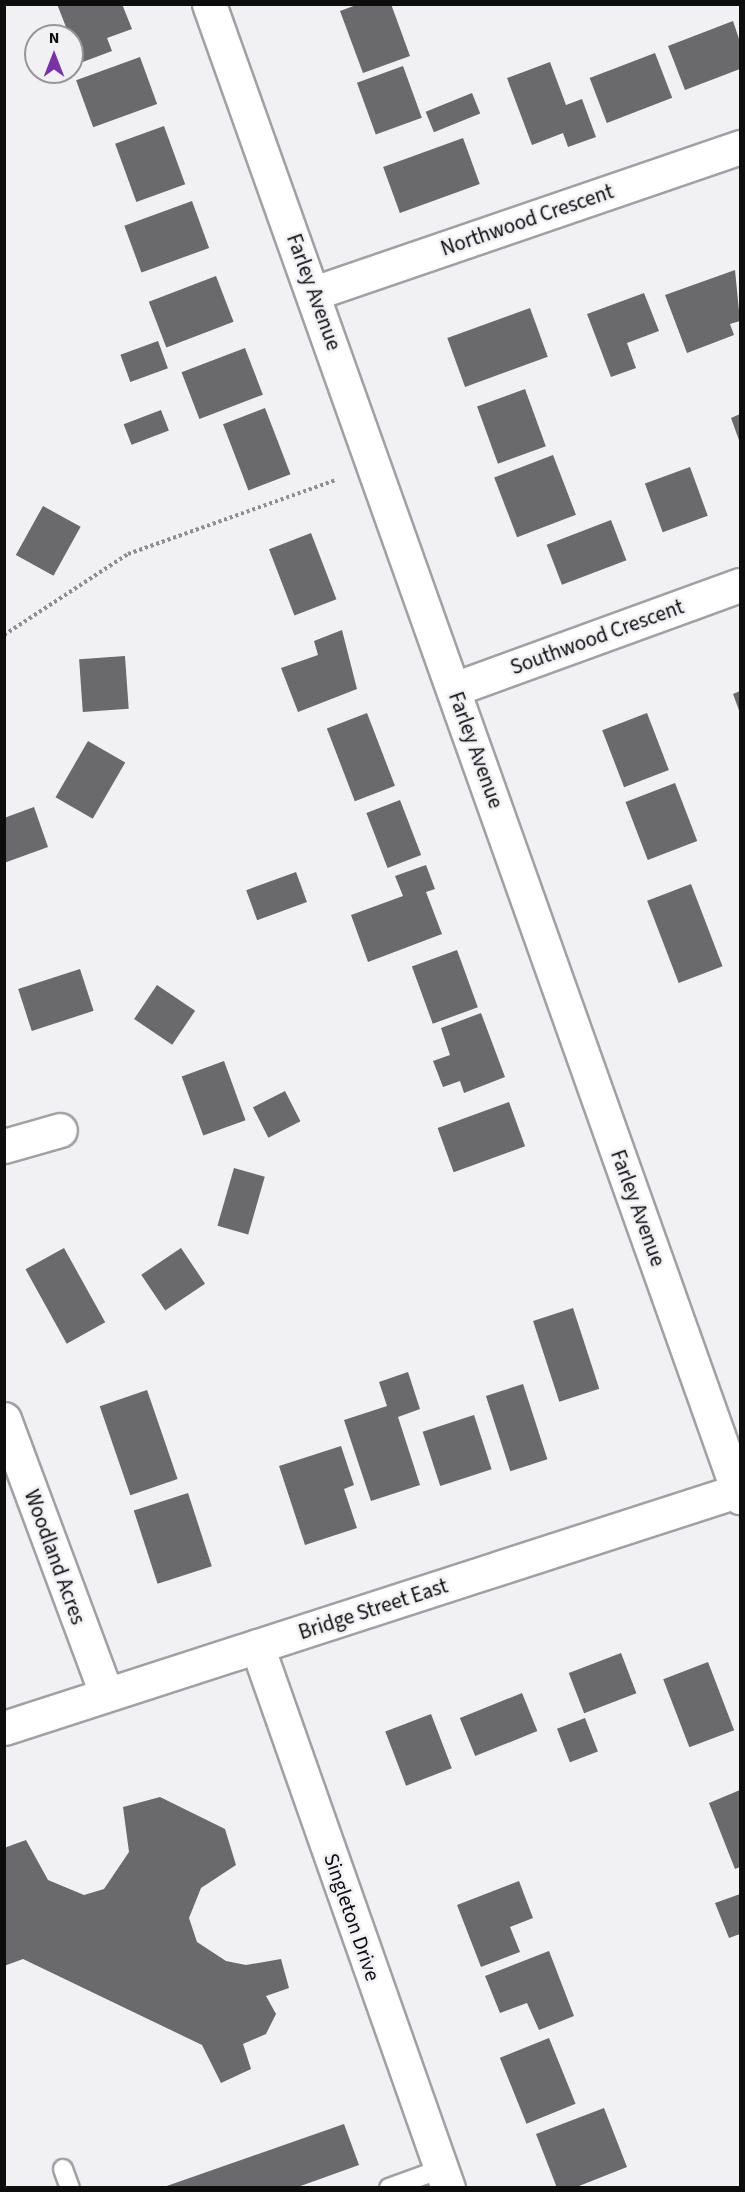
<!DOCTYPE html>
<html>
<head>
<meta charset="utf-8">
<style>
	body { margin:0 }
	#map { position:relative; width:745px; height:2192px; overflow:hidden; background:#f1f0f3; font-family:"Source Sans 3",sans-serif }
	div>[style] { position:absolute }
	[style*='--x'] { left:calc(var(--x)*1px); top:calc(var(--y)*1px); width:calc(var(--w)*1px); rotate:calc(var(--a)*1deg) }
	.building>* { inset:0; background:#6a6a6d; transform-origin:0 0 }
	.path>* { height:4px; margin-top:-2px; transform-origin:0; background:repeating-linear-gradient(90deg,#8e8e90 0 3px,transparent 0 6px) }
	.roads { filter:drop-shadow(2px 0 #a1a0a3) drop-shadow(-2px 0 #a1a0a3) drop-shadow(0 2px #a1a0a3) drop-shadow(0 -2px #a1a0a3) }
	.service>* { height:18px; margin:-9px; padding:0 9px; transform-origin:9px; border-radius:9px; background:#fff }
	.minor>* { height:33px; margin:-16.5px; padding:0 16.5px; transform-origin:16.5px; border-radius:16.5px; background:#fff }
	.tertiary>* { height:33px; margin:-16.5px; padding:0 16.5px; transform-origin:16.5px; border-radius:16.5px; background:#fff }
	span { translate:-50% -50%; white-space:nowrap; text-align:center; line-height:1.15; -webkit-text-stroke:5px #f1f0f3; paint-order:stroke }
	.street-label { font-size:21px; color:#0d0d0e }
	.frame { position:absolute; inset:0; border:6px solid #0d0d0e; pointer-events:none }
	.north { position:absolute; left:24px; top:24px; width:60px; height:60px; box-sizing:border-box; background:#f1f0f3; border:2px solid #969597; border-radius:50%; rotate:0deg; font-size:16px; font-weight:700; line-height:24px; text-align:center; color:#0d0d0e }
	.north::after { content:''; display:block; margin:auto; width:21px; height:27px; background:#7a33a6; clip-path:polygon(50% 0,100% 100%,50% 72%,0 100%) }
</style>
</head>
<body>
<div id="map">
	<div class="building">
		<i style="clip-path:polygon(57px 4px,122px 4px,132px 29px,107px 38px,112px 51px,80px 63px)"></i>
		<i style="clip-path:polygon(359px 4px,391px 4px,410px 56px,363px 73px,340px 11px)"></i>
		<i style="clip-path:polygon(733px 21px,740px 42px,740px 69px,685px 90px,668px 46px)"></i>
		<i style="left:655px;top:53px;width:48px;height:70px;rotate:69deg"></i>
		<i style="left:140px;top:57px;width:50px;height:68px;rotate:70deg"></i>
		<i style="clip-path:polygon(550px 62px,566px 105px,582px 99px,596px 137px,568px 147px,563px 133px,532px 145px,507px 78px)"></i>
		<i style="left:403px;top:66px;width:55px;height:49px;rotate:70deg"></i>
		<i style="left:472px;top:93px;width:22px;height:50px;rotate:68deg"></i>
		<i style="left:164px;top:126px;width:62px;height:52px;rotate:70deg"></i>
		<i style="left:463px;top:138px;width:49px;height:85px;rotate:70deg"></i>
		<i style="left:192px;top:201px;width:50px;height:72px;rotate:70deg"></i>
		<i style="clip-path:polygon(735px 270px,740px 321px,730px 324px,734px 335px,687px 353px,665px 295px)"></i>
		<i style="left:216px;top:276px;width:49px;height:72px;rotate:69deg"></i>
		<i style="clip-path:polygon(644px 293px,659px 331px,627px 343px,636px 368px,611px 377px,587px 314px)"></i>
		<i style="left:530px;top:308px;width:52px;height:88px;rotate:70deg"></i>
		<i style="left:158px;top:341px;width:29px;height:40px;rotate:70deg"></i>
		<i style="left:245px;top:348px;width:50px;height:68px;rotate:69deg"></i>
		<i style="left:525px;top:389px;width:61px;height:51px;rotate:70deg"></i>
		<i style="left:265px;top:408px;width:71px;height:45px;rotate:69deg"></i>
		<i style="left:161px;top:410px;width:22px;height:40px;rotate:69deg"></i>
		<i style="clip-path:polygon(740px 414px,740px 443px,731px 418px)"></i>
		<i style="left:553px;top:455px;width:64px;height:63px;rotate:69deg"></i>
		<i style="left:690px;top:467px;width:52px;height:48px;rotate:70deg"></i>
		<i style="left:43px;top:506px;width:43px;height:56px;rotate:29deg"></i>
		<i style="left:611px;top:520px;width:43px;height:69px;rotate:69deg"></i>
		<i style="left:311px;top:533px;width:71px;height:45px;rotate:69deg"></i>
		<i style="clip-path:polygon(342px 630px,357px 689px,298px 712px,281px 668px,318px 655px,314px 641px)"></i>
		<i style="left:125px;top:656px;width:53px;height:46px;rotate:86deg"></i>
		<i style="clip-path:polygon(740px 691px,740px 713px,733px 694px)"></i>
		<i style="left:367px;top:713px;width:78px;height:43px;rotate:69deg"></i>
		<i style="left:647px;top:713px;width:61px;height:48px;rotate:69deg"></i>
		<i style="left:88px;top:741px;width:43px;height:65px;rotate:30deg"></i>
		<i style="left:675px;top:783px;width:62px;height:53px;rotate:69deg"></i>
		<i style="left:400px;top:800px;width:59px;height:36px;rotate:69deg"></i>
		<i style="clip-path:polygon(34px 807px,48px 847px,4px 863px,4px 818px)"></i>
		<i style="clip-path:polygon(426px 865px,435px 889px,426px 892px,442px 934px,368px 962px,351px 915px,403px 896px,395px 876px)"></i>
		<i style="left:296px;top:872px;width:32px;height:53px;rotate:70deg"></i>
		<i style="left:691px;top:884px;width:88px;height:47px;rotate:69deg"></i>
		<i style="left:457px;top:950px;width:61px;height:48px;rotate:70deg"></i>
		<i style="left:80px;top:969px;width:44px;height:65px;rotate:72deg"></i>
		<i style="left:157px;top:985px;width:46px;height:41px;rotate:34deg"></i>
		<i style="clip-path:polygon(481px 1013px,505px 1077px,464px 1093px,460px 1081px,443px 1087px,433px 1061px,450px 1055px,441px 1028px)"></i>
		<i style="left:224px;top:1061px;width:63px;height:45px;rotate:70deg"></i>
		<i style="left:285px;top:1091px;width:34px;height:36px;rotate:63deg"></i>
		<i style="left:509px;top:1102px;width:47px;height:76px;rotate:70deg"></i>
		<i style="left:234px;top:1168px;width:32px;height:60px;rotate:16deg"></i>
		<i style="left:64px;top:1248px;width:85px;height:44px;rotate:61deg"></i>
		<i style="left:181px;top:1248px;width:43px;height:48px;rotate:56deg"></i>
		<i style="left:573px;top:1308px;width:85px;height:42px;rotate:72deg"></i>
		<i style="clip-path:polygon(408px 1372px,420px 1409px,398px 1417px,420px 1485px,371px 1501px,344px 1420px,387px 1406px,379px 1382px)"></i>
		<i style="left:523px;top:1384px;width:79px;height:39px;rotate:72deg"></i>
		<i style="left:147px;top:1390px;width:94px;height:50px;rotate:71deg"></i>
		<i style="left:474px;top:1415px;width:57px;height:54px;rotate:72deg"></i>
		<i style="clip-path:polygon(341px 1446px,354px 1485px,344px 1489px,357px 1528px,305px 1545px,279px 1466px)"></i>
		<i style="left:188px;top:1493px;width:77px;height:57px;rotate:72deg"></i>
		<i style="left:621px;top:1653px;width:43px;height:56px;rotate:69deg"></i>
		<i style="left:708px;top:1662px;width:73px;height:48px;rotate:69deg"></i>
		<i style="left:522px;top:1693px;width:41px;height:67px;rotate:68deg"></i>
		<i style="left:431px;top:1714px;width:58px;height:49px;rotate:69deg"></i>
		<i style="left:585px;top:1718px;width:36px;height:30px;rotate:69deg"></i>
		<i style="clip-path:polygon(740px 1790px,740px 1867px,735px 1869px,709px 1803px)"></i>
		<i style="clip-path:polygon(160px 1797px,225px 1829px,236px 1865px,201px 1888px,189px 1918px,197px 1942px,226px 1961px,246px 1965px,281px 1959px,289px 1988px,266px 1996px,276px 2014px,266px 2034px,243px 2044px,251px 2069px,221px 2083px,202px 2045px,23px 1959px,4px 1966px,4px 1848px,26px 1840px,48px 1880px,84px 1895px,104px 1889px,129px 1852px,123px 1807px)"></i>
		<i style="clip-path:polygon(519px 1881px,533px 1918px,510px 1927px,520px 1952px,481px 1967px,457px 1905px)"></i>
		<i style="clip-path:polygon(740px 1894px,740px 1934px,729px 1938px,715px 1903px)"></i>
		<i style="clip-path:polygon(549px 1951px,574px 2016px,539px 2030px,527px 2003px,500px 2013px,485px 1976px)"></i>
		<i style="left:549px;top:2038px;width:71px;height:53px;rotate:68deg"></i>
		<i style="clip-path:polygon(604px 2108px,627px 2167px,574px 2188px,557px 2188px,536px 2134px)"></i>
		<i style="clip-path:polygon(344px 2124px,359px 2165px,295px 2188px,161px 2188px)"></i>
	</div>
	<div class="path">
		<i style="--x:4;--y:635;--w:148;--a:-33.2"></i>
		<i style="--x:128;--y:554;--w:221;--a:-19.6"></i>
	</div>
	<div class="roads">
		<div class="service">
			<i style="--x:63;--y:2169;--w:20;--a:70"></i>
			<i style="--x:389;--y:2188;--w:55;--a:-20.1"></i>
		</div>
		<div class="minor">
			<i style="--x:314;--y:293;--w:450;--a:-18.9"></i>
			<i style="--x:454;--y:689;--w:304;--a:-20"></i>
			<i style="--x:4;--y:1146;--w:58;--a:-15.9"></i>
			<i style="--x:4;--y:1419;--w:293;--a:69.6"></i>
			<i style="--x:257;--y:1646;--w:575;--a:70.59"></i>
		</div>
		<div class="tertiary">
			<i style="--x:209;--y:4;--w:1585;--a:70.42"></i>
			<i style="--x:4;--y:1728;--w:774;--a:-17.92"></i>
		</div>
	</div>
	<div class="street-label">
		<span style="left:527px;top:220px;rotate:-19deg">Northwood Crescent</span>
		<span style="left:314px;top:292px;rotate:70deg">Farley Avenue</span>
		<span style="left:597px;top:637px;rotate:-20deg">Southwood Crescent</span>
		<span style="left:476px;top:750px;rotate:70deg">Farley Avenue</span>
		<span style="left:638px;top:1208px;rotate:70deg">Farley Avenue</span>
		<span style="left:55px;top:1557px;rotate:70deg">Woodland Acres</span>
		<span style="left:373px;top:1609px;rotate:-18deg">Bridge Street East</span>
		<span style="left:352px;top:1917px;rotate:71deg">Singleton Drive</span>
	</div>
	<div class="frame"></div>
	<div class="north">N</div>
</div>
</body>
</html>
